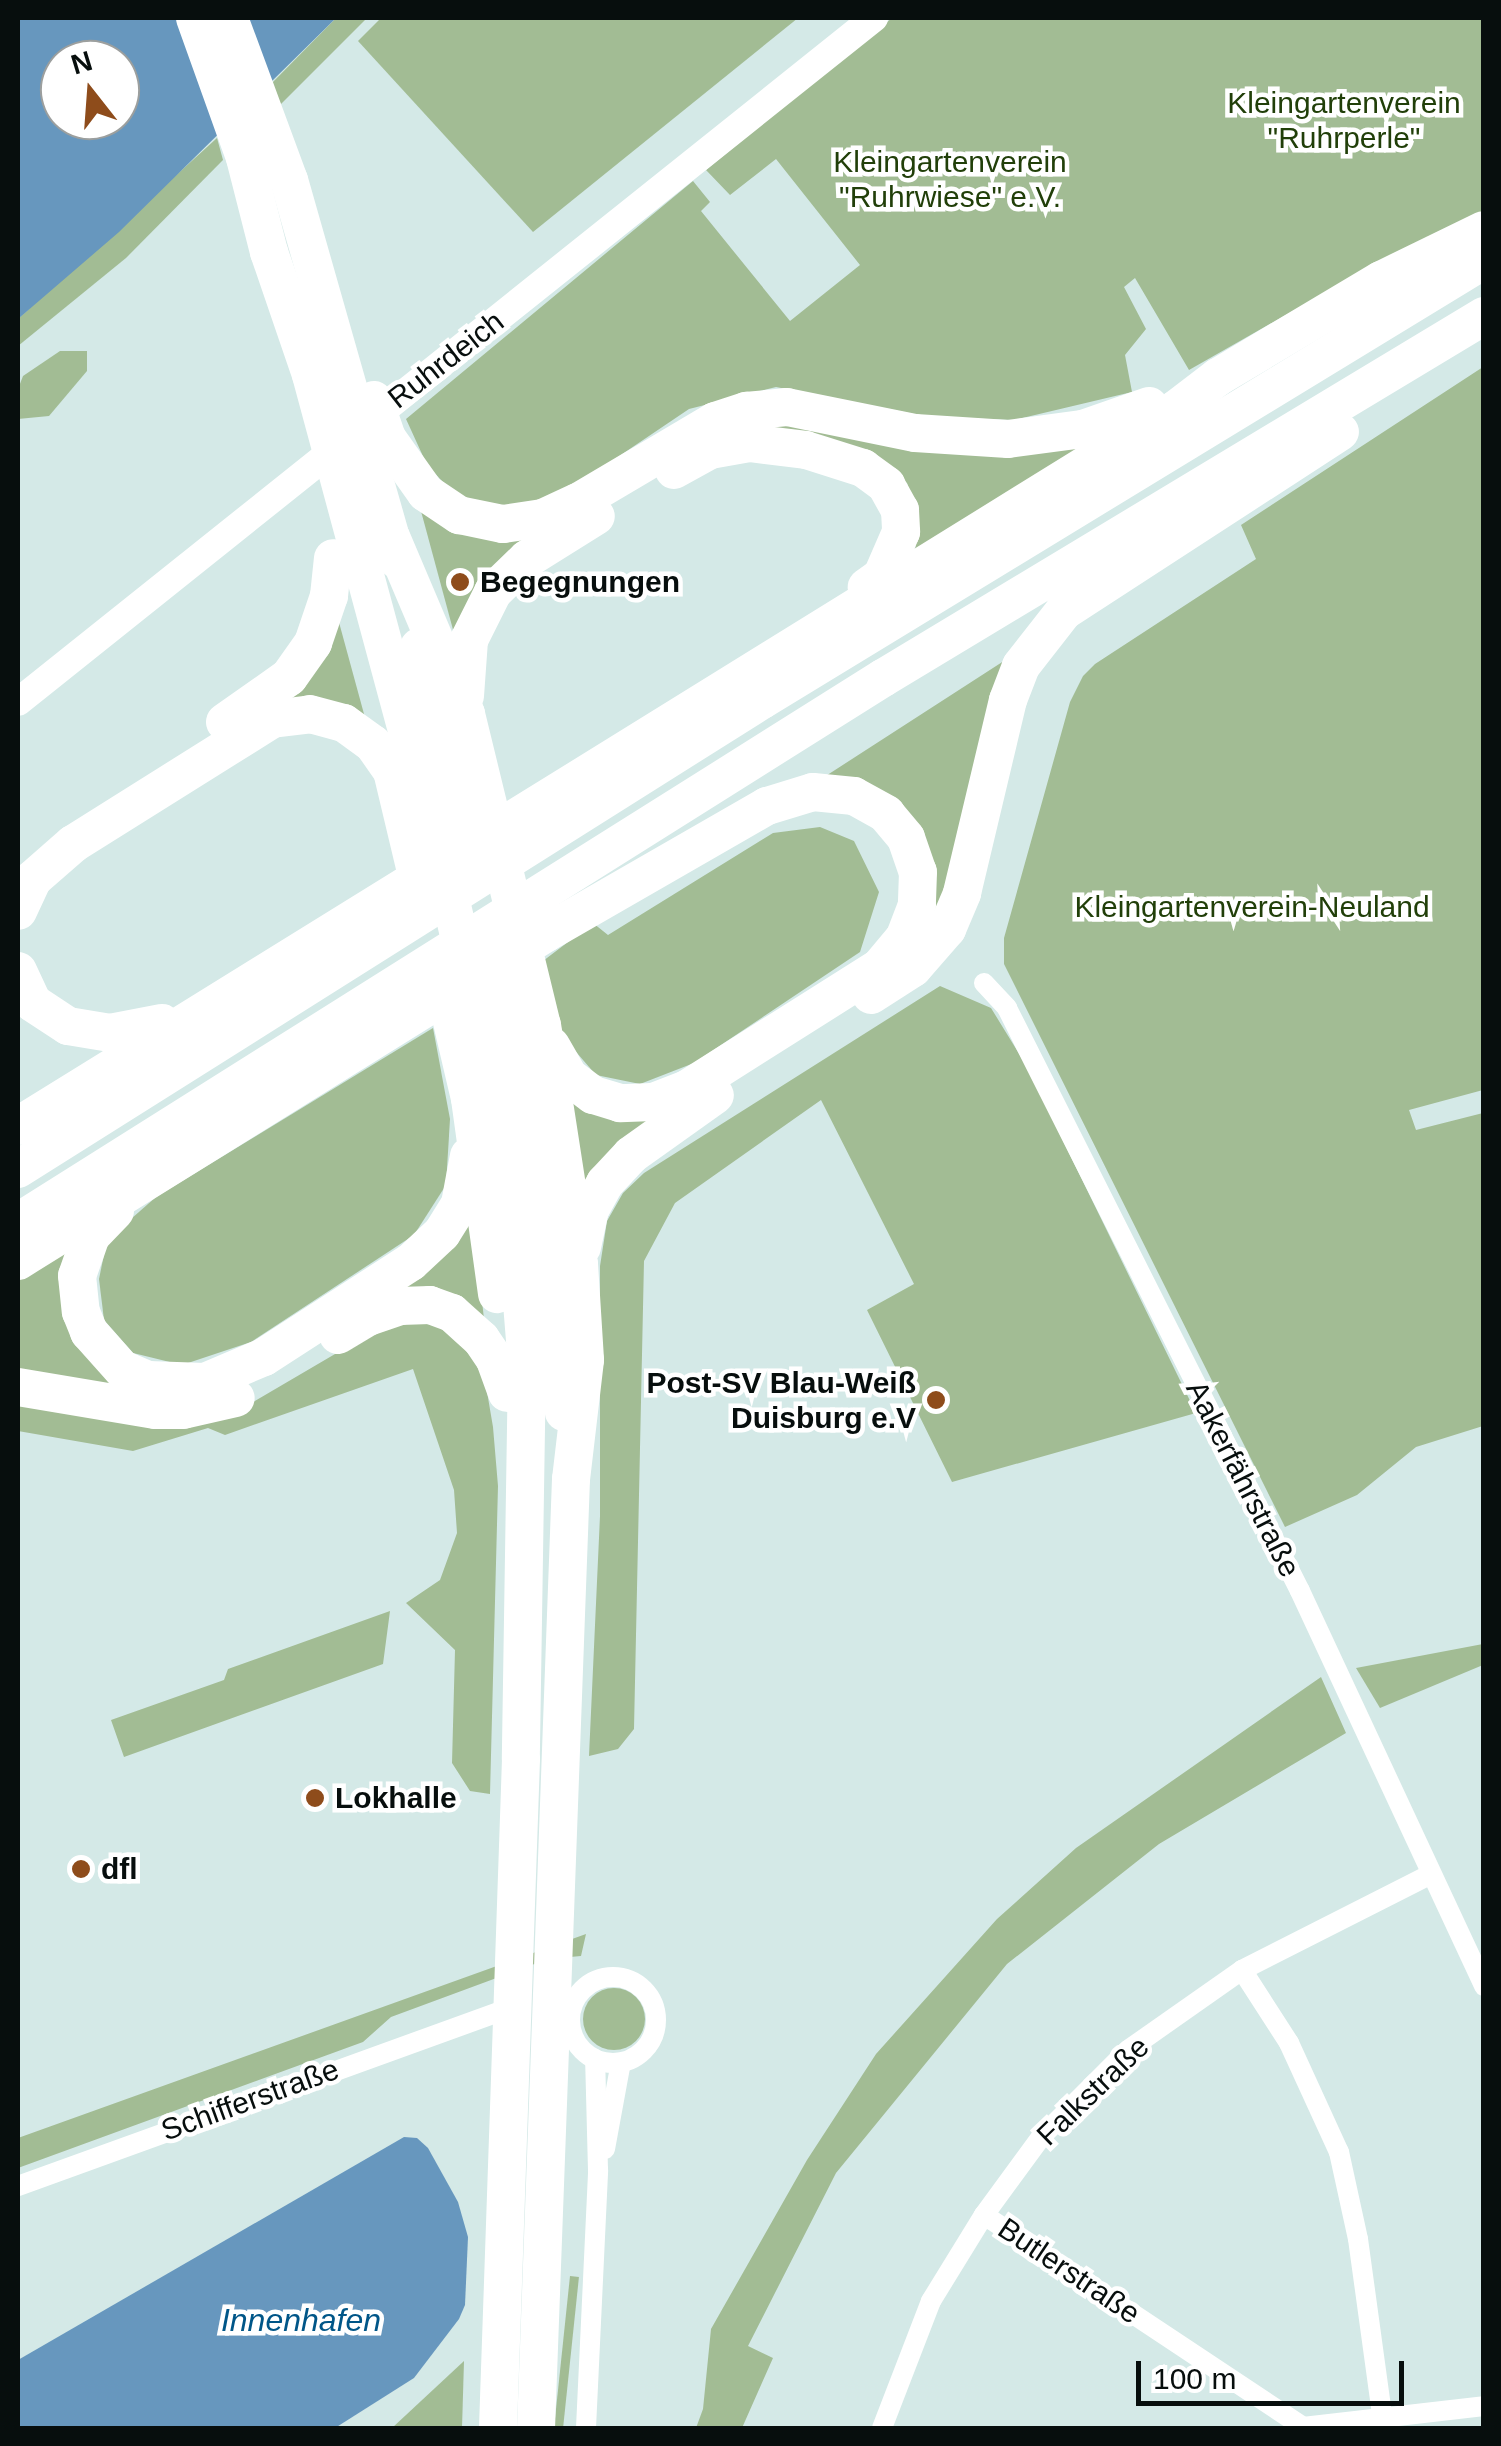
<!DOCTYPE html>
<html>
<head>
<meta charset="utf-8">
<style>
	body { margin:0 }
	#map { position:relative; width:1501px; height:2446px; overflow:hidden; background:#d4e9e7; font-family:Arial,sans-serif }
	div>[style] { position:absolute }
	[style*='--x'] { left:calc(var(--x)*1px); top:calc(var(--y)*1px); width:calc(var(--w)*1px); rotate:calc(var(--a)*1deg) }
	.green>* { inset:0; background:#a2bc94; transform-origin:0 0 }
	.round { border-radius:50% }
	.water>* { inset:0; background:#6797be }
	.minor>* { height:20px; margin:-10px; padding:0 10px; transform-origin:10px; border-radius:10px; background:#fff }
	.minor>.ring { margin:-10px; padding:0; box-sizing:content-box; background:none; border:20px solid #fff; border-radius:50% }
	.secondary>* { height:28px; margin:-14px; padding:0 14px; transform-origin:14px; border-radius:14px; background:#fff }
	.motorway>* { height:38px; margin:-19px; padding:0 19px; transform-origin:19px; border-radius:19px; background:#fff }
	.dots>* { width:28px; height:28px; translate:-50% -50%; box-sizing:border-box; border:5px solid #fff; border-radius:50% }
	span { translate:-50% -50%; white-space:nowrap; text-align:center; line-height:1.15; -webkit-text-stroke:9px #fff; paint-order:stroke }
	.park-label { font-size:30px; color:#213f09 }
	.street-label { font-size:30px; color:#070e0d }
	.poi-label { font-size:30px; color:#070e0d; font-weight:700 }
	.left { translate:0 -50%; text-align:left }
	.right { translate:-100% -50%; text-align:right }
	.water-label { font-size:32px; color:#005688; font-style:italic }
	.frame { position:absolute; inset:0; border:20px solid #070e0d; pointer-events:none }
	.north { position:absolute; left:40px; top:40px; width:100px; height:100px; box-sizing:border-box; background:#fff; border:2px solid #9c9f9e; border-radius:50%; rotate:343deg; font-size:28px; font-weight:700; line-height:40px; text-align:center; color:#070e0d }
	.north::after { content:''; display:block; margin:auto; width:35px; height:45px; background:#8e4c1b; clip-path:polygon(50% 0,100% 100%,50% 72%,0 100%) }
	.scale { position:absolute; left:1136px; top:2361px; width:268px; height:45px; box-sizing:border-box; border:5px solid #070e0d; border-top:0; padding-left:12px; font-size:30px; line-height:35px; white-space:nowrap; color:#070e0d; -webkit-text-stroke:8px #fff; paint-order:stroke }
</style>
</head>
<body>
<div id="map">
	<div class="green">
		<i style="clip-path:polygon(336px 18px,367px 18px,278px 107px,271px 84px)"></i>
		<i style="clip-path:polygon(381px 18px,798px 18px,533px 232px,358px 41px)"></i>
		<i style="clip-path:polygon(892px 18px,1483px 18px,1483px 217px,1342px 283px,1189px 370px,1135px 278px,1124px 287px,1146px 329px,1125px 355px,1132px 392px,1014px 420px,929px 417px,776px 387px,689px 409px,563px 494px,508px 510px,457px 497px,427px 465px,406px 419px,693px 181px,710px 202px,701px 211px,790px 321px,860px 265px,776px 159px,730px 195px,706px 170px)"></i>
		<i style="clip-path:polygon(217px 138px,223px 160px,126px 258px,18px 346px,18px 319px)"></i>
		<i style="clip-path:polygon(60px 351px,87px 351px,87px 371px,49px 416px,18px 419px,18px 389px,23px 376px)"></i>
		<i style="clip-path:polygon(1483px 367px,1483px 1090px,1409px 1110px,1416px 1130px,1483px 1113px,1483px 1426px,1416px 1447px,1357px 1495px,1285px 1527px,1004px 964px,1004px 938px,1070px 702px,1083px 676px,1095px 664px,1256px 559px,1241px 525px)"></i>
		<i style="clip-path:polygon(768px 418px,1106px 432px,915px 550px,919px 520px,907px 483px,863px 456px,727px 426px)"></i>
		<i style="clip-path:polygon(418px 500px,546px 526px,455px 637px)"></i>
		<i style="clip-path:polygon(337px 615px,367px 725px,274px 699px)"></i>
		<i style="clip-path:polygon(1010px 657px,951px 887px,924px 935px,925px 849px,818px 781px)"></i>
		<i style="clip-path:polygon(820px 827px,854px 841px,879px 892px,860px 952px,694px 1063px,640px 1084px,596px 1075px,564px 1038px,543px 961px,593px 923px,608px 935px,773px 833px)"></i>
		<i style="clip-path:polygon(940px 986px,991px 1008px,1026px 1065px,1196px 1413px,952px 1482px,867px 1310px,914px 1284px,821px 1100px,675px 1203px,644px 1261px,634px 1729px,618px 1749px,589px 1756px,600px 1516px,600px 1266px,607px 1221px,623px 1193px,644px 1173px)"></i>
		<i style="clip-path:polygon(433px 1028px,450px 1119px,446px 1185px,414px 1235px,251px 1342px,182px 1365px,133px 1353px,104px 1320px,99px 1279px,107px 1240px,156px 1197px)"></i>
		<i style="clip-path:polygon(563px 1086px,665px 1107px,580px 1203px)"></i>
		<i style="clip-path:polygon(471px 1201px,484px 1319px,373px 1299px)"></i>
		<i style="clip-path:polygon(68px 1248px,65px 1294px,138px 1388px,18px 1377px,18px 1280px)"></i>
		<i style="clip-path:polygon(428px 1317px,460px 1332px,485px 1380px,493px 1427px,498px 1486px,490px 1794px,470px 1791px,452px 1763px,455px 1650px,406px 1603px,440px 1580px,457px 1533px,454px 1490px,413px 1369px,225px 1435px,208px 1428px,133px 1451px,18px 1431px,18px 1400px,241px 1409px,376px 1330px)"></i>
		<i style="clip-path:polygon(390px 1611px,383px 1664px,124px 1757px,111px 1720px,224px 1680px,228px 1669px)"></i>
		<i style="clip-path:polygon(1483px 1644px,1483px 1665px,1380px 1708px,1356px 1668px)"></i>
		<i style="clip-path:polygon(1321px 1677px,1346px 1733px,1159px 1844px,1007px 1964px,836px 2173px,748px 2346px,773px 2358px,742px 2428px,696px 2428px,703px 2409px,711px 2329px,807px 2160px,876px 2054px,997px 1919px,1076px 1848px)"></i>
		<i style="clip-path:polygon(586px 1934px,581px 1956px,548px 1959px,391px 2017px,363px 2042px,18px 2168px,18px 2138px)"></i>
		<i class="round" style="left:583px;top:1988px;width:62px;height:62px"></i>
		<i style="left:570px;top:2276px;width:9px;height:152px;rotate:6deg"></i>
		<i style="clip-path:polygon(464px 2361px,462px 2428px,392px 2428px)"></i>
	</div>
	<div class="water">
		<i style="clip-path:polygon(evenodd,18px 18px,336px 18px,119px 232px,18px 319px,18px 18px,60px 60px,120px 60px,120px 120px,60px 120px,60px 60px)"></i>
		<i style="clip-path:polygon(404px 2137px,417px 2138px,428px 2148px,458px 2202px,468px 2237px,465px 2305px,459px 2319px,414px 2378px,335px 2428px,18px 2428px,18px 2360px)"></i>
	</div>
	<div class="minor">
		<i style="--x:984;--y:983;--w:34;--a:47"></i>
		<i style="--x:1007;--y:1008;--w:652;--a:63.32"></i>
		<i style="--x:1300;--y:1591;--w:436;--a:65"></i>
		<i style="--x:1242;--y:1970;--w:87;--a:57.2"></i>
		<i style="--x:1289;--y:2043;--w:120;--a:65.4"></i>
		<i style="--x:1339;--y:2152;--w:89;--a:77.7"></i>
		<i style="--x:1358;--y:2239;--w:191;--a:82.2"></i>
		<i class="ring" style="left:570px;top:1977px;width:66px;height:66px"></i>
		<i style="--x:605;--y:2149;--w:88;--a:-79.6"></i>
		<i style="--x:18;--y:2186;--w:532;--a:-19.9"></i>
		<i style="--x:984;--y:2215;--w:383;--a:33.6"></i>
		<i style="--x:1303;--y:2427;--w:182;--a:-6.6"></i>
		<i style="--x:586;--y:2428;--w:258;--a:-87.3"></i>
		<i style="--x:598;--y:2170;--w:111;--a:-91.5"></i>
		<i style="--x:882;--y:2428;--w:136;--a:-68.9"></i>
		<i style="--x:931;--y:2301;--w:101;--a:-58.4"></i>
		<i style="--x:984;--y:2215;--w:97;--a:-53.8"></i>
		<i style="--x:1041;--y:2137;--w:123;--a:-45"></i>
		<i style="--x:1128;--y:2050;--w:139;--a:-35.1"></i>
		<i style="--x:1242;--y:1970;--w:210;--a:-26.9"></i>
	</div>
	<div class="secondary">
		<i style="--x:18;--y:702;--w:1096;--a:-38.63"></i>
	</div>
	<div class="motorway">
		<i style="--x:195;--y:18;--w:149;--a:70.3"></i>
		<i style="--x:245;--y:158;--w:97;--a:75.7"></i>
		<i style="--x:269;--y:252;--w:130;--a:71.1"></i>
		<i style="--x:311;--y:375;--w:480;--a:74.9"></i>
		<i style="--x:436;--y:838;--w:266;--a:76.7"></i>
		<i style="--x:497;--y:1097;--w:120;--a:81.4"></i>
		<i style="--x:515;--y:1216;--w:148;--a:85.4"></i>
		<i style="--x:527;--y:1364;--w:395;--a:90.9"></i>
		<i style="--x:521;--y:1759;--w:669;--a:91.97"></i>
		<i style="--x:229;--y:18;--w:173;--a:69.7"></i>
		<i style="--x:289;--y:180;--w:395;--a:74.1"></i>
		<i style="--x:374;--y:400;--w:40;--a:71.1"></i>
		<i style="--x:387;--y:438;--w:67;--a:54.7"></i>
		<i style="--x:426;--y:493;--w:40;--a:34"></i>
		<i style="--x:459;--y:515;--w:45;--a:11.6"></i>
		<i style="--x:503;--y:524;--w:40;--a:-8.5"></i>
		<i style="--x:543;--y:518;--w:38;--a:-25"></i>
		<i style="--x:578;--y:502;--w:159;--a:-30.6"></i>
		<i style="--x:715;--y:421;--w:33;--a:-18"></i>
		<i style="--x:746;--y:411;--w:41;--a:-5.6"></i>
		<i style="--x:787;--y:407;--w:131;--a:11.5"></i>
		<i style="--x:915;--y:433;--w:93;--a:3.7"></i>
		<i style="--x:1008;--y:439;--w:76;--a:-7.6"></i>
		<i style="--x:1083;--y:429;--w:70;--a:-19.2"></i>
		<i style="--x:674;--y:470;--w:41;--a:-29.1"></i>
		<i style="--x:710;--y:450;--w:40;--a:-10"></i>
		<i style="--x:749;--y:443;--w:57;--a:7"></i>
		<i style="--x:806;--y:450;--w:60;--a:17.5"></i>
		<i style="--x:863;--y:468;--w:29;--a:36"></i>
		<i style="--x:886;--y:485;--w:29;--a:61"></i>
		<i style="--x:900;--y:510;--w:22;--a:87"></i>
		<i style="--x:901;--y:532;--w:48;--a:113.4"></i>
		<i style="--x:882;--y:576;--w:19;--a:144"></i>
		<i style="--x:391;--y:537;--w:192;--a:67"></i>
		<i style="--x:466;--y:714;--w:320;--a:76.3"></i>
		<i style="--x:542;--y:1025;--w:242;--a:81.2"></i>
		<i style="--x:579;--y:1264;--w:96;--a:86.4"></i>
		<i style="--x:585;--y:1360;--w:120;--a:96.7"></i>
		<i style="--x:571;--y:1479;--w:950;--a:92.11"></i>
		<i style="--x:419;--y:647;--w:225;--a:75.6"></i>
		<i style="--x:465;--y:696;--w:56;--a:-85.9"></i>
		<i style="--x:469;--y:640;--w:54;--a:-63.4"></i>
		<i style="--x:493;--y:592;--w:47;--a:-44.1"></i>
		<i style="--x:527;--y:559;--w:81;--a:-31.9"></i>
		<i style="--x:225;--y:722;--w:78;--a:-35.1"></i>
		<i style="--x:289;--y:677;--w:42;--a:-54.8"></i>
		<i style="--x:313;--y:643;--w:50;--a:-71.2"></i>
		<i style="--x:329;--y:596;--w:38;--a:-84"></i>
		<i style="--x:393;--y:775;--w:125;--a:76.6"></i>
		<i style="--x:18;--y:911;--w:35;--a:-65"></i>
		<i style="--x:33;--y:879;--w:53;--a:-41.2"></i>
		<i style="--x:73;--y:844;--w:235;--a:-32.1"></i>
		<i style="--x:272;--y:719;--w:38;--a:-7"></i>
		<i style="--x:310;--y:714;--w:35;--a:15"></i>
		<i style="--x:344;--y:723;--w:36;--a:36"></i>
		<i style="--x:373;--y:744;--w:33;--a:55"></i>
		<i style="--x:494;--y:943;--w:151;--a:78.2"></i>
		<i style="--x:525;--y:1091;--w:123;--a:81.1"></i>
		<i style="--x:544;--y:1213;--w:200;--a:84.3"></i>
		<i style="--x:18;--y:971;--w:35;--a:65"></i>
		<i style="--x:33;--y:1003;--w:42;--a:33.3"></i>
		<i style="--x:68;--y:1026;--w:43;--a:9.5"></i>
		<i style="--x:110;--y:1033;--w:53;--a:-10.9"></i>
		<i style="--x:441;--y:975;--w:127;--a:76.8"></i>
		<i style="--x:470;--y:1099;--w:197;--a:82.1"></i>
		<i style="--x:871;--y:995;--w:50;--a:-32.7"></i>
		<i style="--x:913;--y:968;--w:52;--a:-48.9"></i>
		<i style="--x:947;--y:929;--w:39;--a:-67"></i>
		<i style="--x:962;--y:893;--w:198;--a:-76.6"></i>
		<i style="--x:1008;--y:700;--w:36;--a:-69"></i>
		<i style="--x:1021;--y:666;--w:70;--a:-52"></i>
		<i style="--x:1064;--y:611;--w:329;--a:-33"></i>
		<i style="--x:18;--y:1126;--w:1362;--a:-31.76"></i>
		<i style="--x:1176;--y:409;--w:53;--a:-37.3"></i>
		<i style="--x:1218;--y:377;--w:190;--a:-30.8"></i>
		<i style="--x:1381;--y:280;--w:114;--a:-25.9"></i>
		<i style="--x:18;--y:1169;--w:879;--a:-32.23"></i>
		<i style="--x:762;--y:700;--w:846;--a:-31.36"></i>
		<i style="--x:115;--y:1211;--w:35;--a:134"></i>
		<i style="--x:91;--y:1236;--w:42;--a:109.3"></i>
		<i style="--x:77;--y:1276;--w:36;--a:84"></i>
		<i style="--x:81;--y:1312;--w:22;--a:68"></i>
		<i style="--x:89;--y:1332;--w:50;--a:48.3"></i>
		<i style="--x:122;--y:1369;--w:28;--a:23"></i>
		<i style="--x:148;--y:1380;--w:57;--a:2"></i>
		<i style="--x:205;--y:1382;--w:64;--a:-23"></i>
		<i style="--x:264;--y:1357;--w:175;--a:-32.9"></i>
		<i style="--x:411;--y:1262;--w:42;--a:-43.1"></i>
		<i style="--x:442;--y:1233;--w:34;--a:-58"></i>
		<i style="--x:460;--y:1204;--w:49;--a:-79.4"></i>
		<i style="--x:18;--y:1222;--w:1022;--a:-32.17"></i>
		<i style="--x:883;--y:678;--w:702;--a:-31.06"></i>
		<i style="--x:582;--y:1247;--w:38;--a:-78"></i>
		<i style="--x:590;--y:1210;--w:31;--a:-61"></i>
		<i style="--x:605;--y:1183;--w:38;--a:-47"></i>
		<i style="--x:631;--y:1155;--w:103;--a:-35.5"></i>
		<i style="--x:18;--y:1261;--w:622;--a:-31.85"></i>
		<i style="--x:546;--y:933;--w:255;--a:-29.9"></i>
		<i style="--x:767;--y:806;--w:48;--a:-16.9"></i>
		<i style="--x:813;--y:792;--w:41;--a:5.6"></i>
		<i style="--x:854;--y:796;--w:37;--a:29"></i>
		<i style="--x:886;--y:814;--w:31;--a:50"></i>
		<i style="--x:906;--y:838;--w:36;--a:71"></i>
		<i style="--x:918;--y:872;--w:33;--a:92"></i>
		<i style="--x:917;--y:905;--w:34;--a:111"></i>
		<i style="--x:905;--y:937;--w:39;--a:130"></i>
		<i style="--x:880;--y:967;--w:228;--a:147.7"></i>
		<i style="--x:687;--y:1089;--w:36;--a:159"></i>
		<i style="--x:653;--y:1102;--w:33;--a:178"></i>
		<i style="--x:620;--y:1103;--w:28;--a:-163"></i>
		<i style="--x:593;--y:1095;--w:30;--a:-143"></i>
		<i style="--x:569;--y:1077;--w:36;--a:-120"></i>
		<i style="--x:338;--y:1335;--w:35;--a:-31"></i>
		<i style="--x:368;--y:1317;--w:34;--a:-19"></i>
		<i style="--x:400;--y:1306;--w:30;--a:-2"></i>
		<i style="--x:430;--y:1305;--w:23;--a:20"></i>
		<i style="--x:452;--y:1313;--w:39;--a:42"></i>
		<i style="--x:481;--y:1339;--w:25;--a:56"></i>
		<i style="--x:495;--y:1360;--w:35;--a:70"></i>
		<i style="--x:18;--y:1387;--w:139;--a:9.5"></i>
		<i style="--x:155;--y:1410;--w:28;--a:0"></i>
		<i style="--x:183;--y:1410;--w:54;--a:-12.8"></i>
	</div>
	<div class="dots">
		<i style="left:460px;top:582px;background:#8e4c1b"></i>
		<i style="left:936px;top:1400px;background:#8e4c1b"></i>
		<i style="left:315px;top:1798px;background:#8e4c1b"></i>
		<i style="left:81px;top:1869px;background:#8e4c1b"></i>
	</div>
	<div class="park-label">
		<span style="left:1344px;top:120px">Kleingartenverein<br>"Ruhrperle"</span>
		<span style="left:950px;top:179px">Kleingartenverein<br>"Ruhrwiese" e.V.</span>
		<span style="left:1252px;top:907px">Kleingartenverein-Neuland</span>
	</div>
	<div class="street-label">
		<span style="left:446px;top:360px;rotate:-38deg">Ruhrdeich</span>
		<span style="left:1243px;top:1479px;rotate:63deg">Aakerfährstraße</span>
		<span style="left:1093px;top:2091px;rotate:-44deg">Falkstraße</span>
		<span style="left:250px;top:2100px;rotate:-20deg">Schifferstraße</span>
		<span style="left:1069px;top:2271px;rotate:34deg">Butlerstraße</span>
	</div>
	<div class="poi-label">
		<span class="left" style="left:480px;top:582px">Begegnungen</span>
		<span class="right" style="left:916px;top:1400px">Post-SV Blau-Weiß<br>Duisburg e.V</span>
		<span class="left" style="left:335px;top:1798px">Lokhalle</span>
		<span class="left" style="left:101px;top:1869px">dfl</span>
	</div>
	<div class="water-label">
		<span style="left:301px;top:2320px">Innenhafen</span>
	</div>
	<div class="frame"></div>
	<div class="north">N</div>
	<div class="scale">100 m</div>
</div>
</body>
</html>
